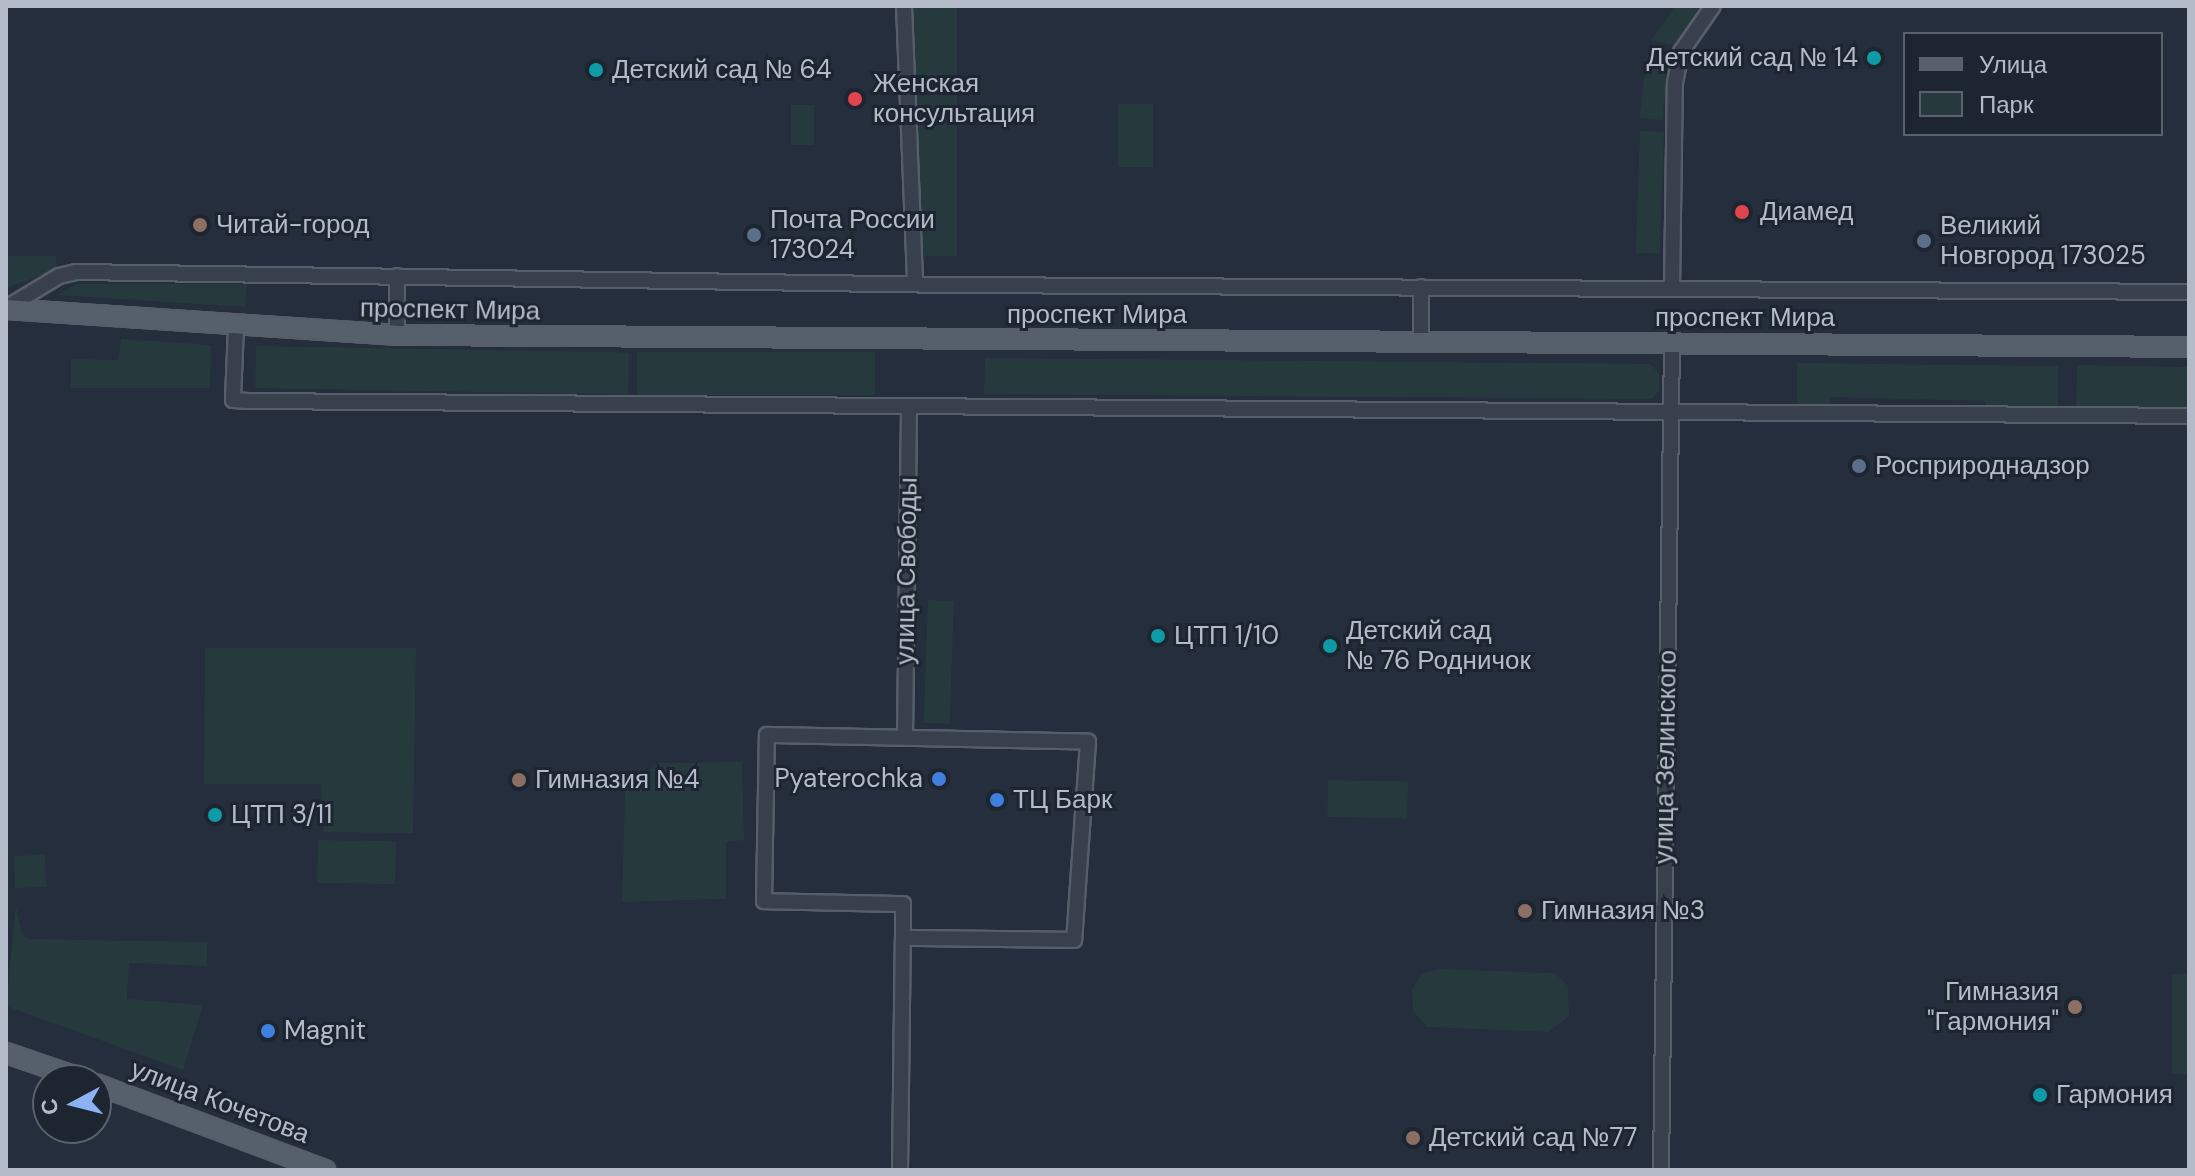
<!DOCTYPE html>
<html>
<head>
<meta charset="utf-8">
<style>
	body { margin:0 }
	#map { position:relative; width:2195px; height:1176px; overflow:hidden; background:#242e3c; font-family:"DM Sans",sans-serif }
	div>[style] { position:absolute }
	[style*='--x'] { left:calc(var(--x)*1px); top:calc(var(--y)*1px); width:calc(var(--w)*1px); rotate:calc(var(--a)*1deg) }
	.green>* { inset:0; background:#263a3d; transform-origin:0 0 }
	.roads { filter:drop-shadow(2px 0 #565e6a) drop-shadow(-2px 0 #565e6a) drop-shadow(0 2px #565e6a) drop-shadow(0 -2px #565e6a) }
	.minor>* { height:14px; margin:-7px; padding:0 7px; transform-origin:7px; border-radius:7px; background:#38404d }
	.major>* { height:18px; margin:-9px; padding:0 9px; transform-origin:9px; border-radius:9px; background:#565f6c }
	.dots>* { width:22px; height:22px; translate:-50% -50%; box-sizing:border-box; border:4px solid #1d2531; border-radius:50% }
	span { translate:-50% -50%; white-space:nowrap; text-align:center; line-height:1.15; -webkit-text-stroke:6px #1d2531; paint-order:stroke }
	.poi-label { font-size:26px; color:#b4bbc8 }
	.right { translate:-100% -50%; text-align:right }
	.left { translate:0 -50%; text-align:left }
	.street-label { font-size:26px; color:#b4bbc8 }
	.frame { position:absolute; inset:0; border:8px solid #b4bbc8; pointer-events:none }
	.legend { position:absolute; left:1903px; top:32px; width:260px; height:104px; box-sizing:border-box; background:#1d2531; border:2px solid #59616d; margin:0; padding:10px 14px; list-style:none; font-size:24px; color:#b4bbc8 }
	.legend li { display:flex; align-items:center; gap:16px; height:40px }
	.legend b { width:40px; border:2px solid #59616d }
	.north { position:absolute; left:32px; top:1064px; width:80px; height:80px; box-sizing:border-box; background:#1d2531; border:2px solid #59616d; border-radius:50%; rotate:263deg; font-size:22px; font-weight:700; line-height:32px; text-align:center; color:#b4bbc8 }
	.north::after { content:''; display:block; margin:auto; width:28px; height:36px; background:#8cb2f4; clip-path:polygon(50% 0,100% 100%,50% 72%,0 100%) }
</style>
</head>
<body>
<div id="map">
	<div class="green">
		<i style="left:914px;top:6px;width:43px;height:250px"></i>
		<i style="clip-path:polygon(1675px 6px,1701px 6px,1675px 45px,1651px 41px)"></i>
		<i style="left:1647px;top:55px;width:23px;height:63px;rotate:7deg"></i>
		<i style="left:1118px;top:104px;width:35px;height:63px"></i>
		<i style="left:791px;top:105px;width:23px;height:40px"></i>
		<i style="left:1640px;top:131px;width:24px;height:122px;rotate:2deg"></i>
		<i style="clip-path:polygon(6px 256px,56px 256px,57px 270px,6px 288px)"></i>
		<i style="clip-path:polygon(76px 284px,247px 284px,245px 307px,58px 295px)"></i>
		<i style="clip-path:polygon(121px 339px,211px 345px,210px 388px,71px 388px,71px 359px,118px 360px)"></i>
		<i style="left:256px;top:346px;width:373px;height:42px;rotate:1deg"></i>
		<i style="left:637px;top:352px;width:238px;height:43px"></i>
		<i style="clip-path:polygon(985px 358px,1650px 364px,1659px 373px,1659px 390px,1652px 399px,984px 394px)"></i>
		<i style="clip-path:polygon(1797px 363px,2058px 366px,2058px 411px,1986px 410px,1985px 401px,1830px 397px,1829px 408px,1797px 405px)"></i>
		<i style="left:2077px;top:365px;width:112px;height:43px;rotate:1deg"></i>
		<i style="left:928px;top:600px;width:26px;height:123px;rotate:2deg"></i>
		<i style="clip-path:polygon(205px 648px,416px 648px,413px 833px,323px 832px,321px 784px,204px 784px)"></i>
		<i style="clip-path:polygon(742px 762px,744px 840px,726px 842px,726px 899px,622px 902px,625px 790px,658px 763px)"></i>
		<i style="left:1328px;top:780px;width:80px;height:37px;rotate:1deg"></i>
		<i style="left:318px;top:840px;width:78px;height:43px;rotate:1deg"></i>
		<i style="left:45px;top:855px;width:32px;height:31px;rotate:88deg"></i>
		<i style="clip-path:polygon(16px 906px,22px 935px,29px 939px,207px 942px,207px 966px,129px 963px,127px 999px,203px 1005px,183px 1070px,6px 1006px)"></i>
		<i style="clip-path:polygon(1438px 969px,1555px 973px,1568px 986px,1569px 1016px,1548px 1032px,1427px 1027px,1413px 1011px,1412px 990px,1421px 974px)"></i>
		<i style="left:2172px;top:974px;width:17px;height:100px"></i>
	</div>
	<div class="roads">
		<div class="minor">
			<i style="--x:904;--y:6;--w:278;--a:87.7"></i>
			<i style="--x:1672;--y:288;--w:205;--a:-89.2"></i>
			<i style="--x:1675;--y:83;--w:32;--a:-79"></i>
			<i style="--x:1681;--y:52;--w:56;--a:-55.2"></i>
			<i style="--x:6;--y:308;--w:62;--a:-31.1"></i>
			<i style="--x:59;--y:276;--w:17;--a:-13"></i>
			<i style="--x:76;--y:272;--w:877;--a:0.85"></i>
			<i style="--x:953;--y:285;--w:1236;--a:0.32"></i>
			<i style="--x:236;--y:327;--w:73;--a:92.4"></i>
			<i style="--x:233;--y:400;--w:15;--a:4"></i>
			<i style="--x:248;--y:401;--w:1941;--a:0.44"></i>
			<i style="--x:397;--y:335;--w:59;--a:-90"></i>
			<i style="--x:1421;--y:343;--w:56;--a:-90"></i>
			<i style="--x:905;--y:737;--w:331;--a:-89.3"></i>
			<i style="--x:900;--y:1170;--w:232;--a:-89.3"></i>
			<i style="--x:903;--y:938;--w:34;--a:-90"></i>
			<i style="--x:903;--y:904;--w:139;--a:-178.8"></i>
			<i style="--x:764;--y:901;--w:166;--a:-89"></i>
			<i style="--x:767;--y:735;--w:321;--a:1.2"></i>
			<i style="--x:1088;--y:742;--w:198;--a:94"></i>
			<i style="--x:1074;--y:940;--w:171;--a:-179.3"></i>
			<i style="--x:1661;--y:1170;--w:826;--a:-89.24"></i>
		</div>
		<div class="major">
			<i style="--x:6;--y:309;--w:392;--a:3.8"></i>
			<i style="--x:397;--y:335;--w:1792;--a:0.38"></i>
			<i style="--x:6;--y:1053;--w:83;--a:18.9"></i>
			<i style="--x:96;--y:1084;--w:245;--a:20.6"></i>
		</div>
	</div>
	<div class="dots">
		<i style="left:1874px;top:58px;background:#0f9aa8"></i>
		<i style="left:596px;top:70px;background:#0f9aa8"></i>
		<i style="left:855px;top:99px;background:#e0444e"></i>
		<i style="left:1742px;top:212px;background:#e0444e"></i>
		<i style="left:200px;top:225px;background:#8d6e63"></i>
		<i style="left:754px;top:235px;background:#5c6f8a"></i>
		<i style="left:1924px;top:241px;background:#5c6f8a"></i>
		<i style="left:1859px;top:466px;background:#5c6f8a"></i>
		<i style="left:1158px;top:636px;background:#0f9aa8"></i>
		<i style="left:1330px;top:646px;background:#0f9aa8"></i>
		<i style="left:939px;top:779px;background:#3f7fe0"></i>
		<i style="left:519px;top:780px;background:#8d6e63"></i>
		<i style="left:997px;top:800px;background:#3f7fe0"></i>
		<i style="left:215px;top:815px;background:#0f9aa8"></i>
		<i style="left:1525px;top:911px;background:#8d6e63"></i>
		<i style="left:2075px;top:1007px;background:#8d6e63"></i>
		<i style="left:268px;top:1031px;background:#3f7fe0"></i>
		<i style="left:2040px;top:1095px;background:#0f9aa8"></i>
		<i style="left:1413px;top:1138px;background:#8d6e63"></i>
	</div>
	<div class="poi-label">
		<span class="right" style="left:1858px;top:58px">Детский сад № 14</span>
		<span class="left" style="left:612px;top:70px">Детский сад № 64</span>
		<span class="left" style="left:873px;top:99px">Женская<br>консультация</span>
		<span class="left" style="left:1760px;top:212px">Диамед</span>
		<span class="left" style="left:770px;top:235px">Почта России<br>173024</span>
		<span class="left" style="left:216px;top:225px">Читай-город</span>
		<span class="left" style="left:1940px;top:241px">Великий<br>Новгород 173025</span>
		<span class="left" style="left:1875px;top:466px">Росприроднадзор</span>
		<span class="left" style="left:1346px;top:646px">Детский сад<br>№ 76 Родничок</span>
		<span class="left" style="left:1174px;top:636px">ЦТП 1/10</span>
		<span class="right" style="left:923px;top:779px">Pyaterochka</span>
		<span class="left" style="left:535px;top:780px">Гимназия №4</span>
		<span class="left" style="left:1013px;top:800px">ТЦ Барк</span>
		<span class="left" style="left:231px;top:815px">ЦТП 3/11</span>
		<span class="left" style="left:1541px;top:911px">Гимназия №3</span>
		<span class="right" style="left:2059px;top:1007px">Гимназия<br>"Гармония"</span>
		<span class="left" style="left:284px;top:1031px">Magnit</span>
		<span class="left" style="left:2056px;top:1095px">Гармония</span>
		<span class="left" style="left:1429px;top:1138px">Детский сад №77</span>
	</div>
	<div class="street-label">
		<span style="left:450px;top:310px;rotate:1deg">проспект Мира</span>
		<span style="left:1097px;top:315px">проспект Мира</span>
		<span style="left:1745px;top:318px">проспект Мира</span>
		<span style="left:907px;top:571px;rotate:-89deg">улица Свободы</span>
		<span style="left:1666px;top:757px;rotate:-89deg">улица Зелинского</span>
		<span style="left:220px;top:1102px;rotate:21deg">улица Кочетова</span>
	</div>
	<div class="frame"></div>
	<ul class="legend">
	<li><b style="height:10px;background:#565f6c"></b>Улица</li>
	<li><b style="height:22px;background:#263a3d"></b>Парк</li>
	</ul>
	<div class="north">С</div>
</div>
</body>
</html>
